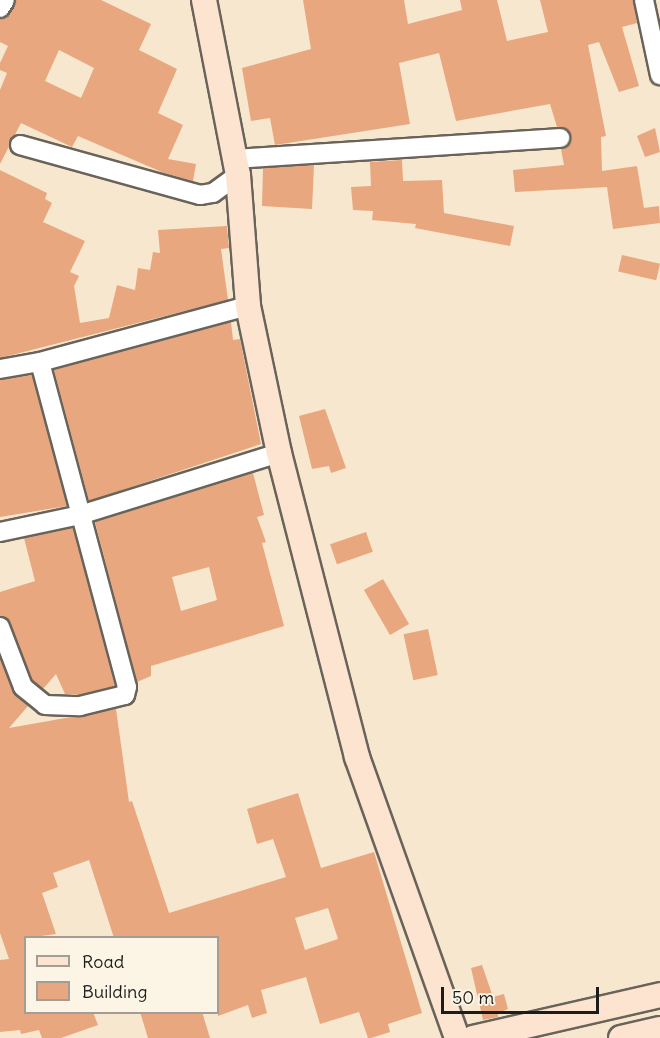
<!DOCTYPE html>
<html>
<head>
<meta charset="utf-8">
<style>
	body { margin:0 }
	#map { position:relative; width:660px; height:1038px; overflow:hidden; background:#f7e7ce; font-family:Delius,sans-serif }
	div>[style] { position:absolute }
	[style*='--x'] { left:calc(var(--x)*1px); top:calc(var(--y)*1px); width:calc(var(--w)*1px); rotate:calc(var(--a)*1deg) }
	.building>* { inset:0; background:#e8a77e; transform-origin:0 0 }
	.roads { filter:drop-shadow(2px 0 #69635a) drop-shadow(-2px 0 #69635a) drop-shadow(0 2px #69635a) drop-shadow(0 -2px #69635a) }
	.street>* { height:18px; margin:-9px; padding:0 9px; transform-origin:9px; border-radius:9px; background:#fff }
	.secondary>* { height:24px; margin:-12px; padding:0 12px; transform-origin:12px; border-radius:12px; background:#fde4d1 }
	span { translate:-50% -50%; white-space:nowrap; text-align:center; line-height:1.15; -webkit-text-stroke:6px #fcf5e5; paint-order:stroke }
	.legend { position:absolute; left:24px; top:936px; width:195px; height:78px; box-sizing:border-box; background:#fcf5e5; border:2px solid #a29e95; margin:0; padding:8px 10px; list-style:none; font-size:18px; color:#1c1c1c }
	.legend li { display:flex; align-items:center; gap:12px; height:30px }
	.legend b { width:30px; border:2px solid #a29e95 }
	.scale { position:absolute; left:441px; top:987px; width:158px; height:27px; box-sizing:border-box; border:3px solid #1c1c1c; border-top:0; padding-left:8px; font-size:18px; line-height:21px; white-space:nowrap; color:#1c1c1c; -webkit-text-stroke:4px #fcf5e5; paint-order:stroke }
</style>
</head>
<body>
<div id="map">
	<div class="building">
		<i style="clip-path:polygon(evenodd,16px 0,101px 0,151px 24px,139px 50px,177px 69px,158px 113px,183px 125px,168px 159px,196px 164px,193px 181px,164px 173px,78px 136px,72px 147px,21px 123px,0 164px,0 90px,7px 73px,0 70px,0 63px,8px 46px,0 42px,0 19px,9px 14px,16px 0,59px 50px,94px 68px,81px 98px,45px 81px,59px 50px)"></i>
		<i style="clip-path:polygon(303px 0,404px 0,408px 24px,462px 10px,460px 0,497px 0,507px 41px,548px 32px,540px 0,633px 0,637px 23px,622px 27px,639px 86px,619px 92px,599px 42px,588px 45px,606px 136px,601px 137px,602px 171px,637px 166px,644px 208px,659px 206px,660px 223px,613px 229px,607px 187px,515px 192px,513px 170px,564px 165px,561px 149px,570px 143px,570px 132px,557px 127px,550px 104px,456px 121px,439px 53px,399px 63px,410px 124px,275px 145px,270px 118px,251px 121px,242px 68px,311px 49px)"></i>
		<i style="clip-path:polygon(655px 128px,660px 152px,645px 157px,637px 136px)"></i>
		<i style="clip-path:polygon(402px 160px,403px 181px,442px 180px,444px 213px,514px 226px,510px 246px,415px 228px,416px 224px,372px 220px,373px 211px,353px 210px,351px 187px,371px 186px,370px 162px)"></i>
		<i style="clip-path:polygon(314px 165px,312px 209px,262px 206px,263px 168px)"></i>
		<i style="clip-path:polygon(0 170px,47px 193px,45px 199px,52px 203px,43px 222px,85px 241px,70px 272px,79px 276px,74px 286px,80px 323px,109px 318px,117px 285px,135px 290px,138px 268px,150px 270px,153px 252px,160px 253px,158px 230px,227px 226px,229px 248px,221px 249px,228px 300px,0 358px)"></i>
		<i style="left:622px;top:255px;width:39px;height:17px;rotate:13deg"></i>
		<i style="clip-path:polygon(231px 322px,233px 340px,240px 339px,261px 444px,89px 501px,54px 370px)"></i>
		<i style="clip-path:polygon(32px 375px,67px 506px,0 517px,0 380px)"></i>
		<i style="clip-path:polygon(325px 409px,346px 468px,331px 473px,329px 466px,312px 469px,299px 416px)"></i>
		<i style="clip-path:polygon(evenodd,253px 473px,264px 515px,257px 517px,266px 542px,262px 543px,284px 626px,151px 666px,151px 676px,137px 682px,95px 522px,253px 473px,209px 567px,217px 600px,181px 611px,172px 577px,209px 567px)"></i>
		<i style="clip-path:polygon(73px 528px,115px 686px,79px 695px,65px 694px,56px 674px,43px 689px,32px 680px,10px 623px,0 616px,0 592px,35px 581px,24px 538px)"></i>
		<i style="left:366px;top:532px;width:21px;height:38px;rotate:71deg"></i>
		<i style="left:383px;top:579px;width:52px;height:22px;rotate:60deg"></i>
		<i style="left:428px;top:629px;width:47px;height:25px;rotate:78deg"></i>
		<i style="clip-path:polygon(evenodd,0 658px,13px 692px,28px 706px,9px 728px,116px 709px,129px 802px,132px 801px,169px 913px,286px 877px,273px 839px,257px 844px,247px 809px,298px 793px,321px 868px,374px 852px,422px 1013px,388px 1024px,390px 1032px,371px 1038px,368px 1038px,359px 1012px,320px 1024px,306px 977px,261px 990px,267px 1013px,252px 1018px,248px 1005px,218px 1016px,218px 938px,114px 938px,89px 860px,53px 873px,58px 887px,42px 893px,56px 934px,26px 938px,26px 1012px,93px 1012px,98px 1025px,61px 1038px,42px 1038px,39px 1030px,21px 1034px,20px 1030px,0 1032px,0 960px,9px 959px,0 933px,0 658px,328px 908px,338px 939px,305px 950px,295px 918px,328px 908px)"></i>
		<i style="clip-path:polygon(482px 965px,493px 997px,504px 994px,508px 1009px,498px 1013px,498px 1017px,483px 1020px,471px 968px)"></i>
		<i style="clip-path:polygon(140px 1012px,202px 1012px,210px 1038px,148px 1038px)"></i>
	</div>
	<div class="roads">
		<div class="street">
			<i style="--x:644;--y:0;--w:77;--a:78"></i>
			<i style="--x:0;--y:8;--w:9;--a:-58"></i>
			<i style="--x:20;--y:145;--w:187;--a:15.5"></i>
			<i style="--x:200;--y:195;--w:13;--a:-9"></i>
			<i style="--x:213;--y:193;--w:31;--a:-36"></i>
			<i style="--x:235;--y:159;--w:326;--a:-3.7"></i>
			<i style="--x:0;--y:369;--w:41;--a:-9.9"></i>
			<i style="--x:40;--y:362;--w:215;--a:-15.1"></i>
			<i style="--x:0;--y:532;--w:82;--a:-12"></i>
			<i style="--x:80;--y:515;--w:208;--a:-17.3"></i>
			<i style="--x:0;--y:627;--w:64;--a:69"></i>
			<i style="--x:23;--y:687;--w:28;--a:39"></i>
			<i style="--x:45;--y:705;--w:35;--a:2"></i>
			<i style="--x:80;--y:706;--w:46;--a:-13.7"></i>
			<i style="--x:125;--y:695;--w:8;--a:-76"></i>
			<i style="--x:127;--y:687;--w:336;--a:-105"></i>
		</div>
		<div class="secondary">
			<i style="--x:204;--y:0;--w:178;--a:79"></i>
			<i style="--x:238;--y:175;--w:131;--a:85.6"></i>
			<i style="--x:248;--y:306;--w:150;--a:78.1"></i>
			<i style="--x:279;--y:453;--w:314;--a:75.6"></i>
			<i style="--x:357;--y:757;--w:298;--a:70.4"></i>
			<i style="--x:473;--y:1038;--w:192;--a:-12.9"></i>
			<i style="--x:621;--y:1038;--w:40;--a:-13"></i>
		</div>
	</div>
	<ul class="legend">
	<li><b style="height:8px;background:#fde4d1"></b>Road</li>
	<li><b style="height:16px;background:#e8a77e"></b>Building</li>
	</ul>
	<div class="scale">50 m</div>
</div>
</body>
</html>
